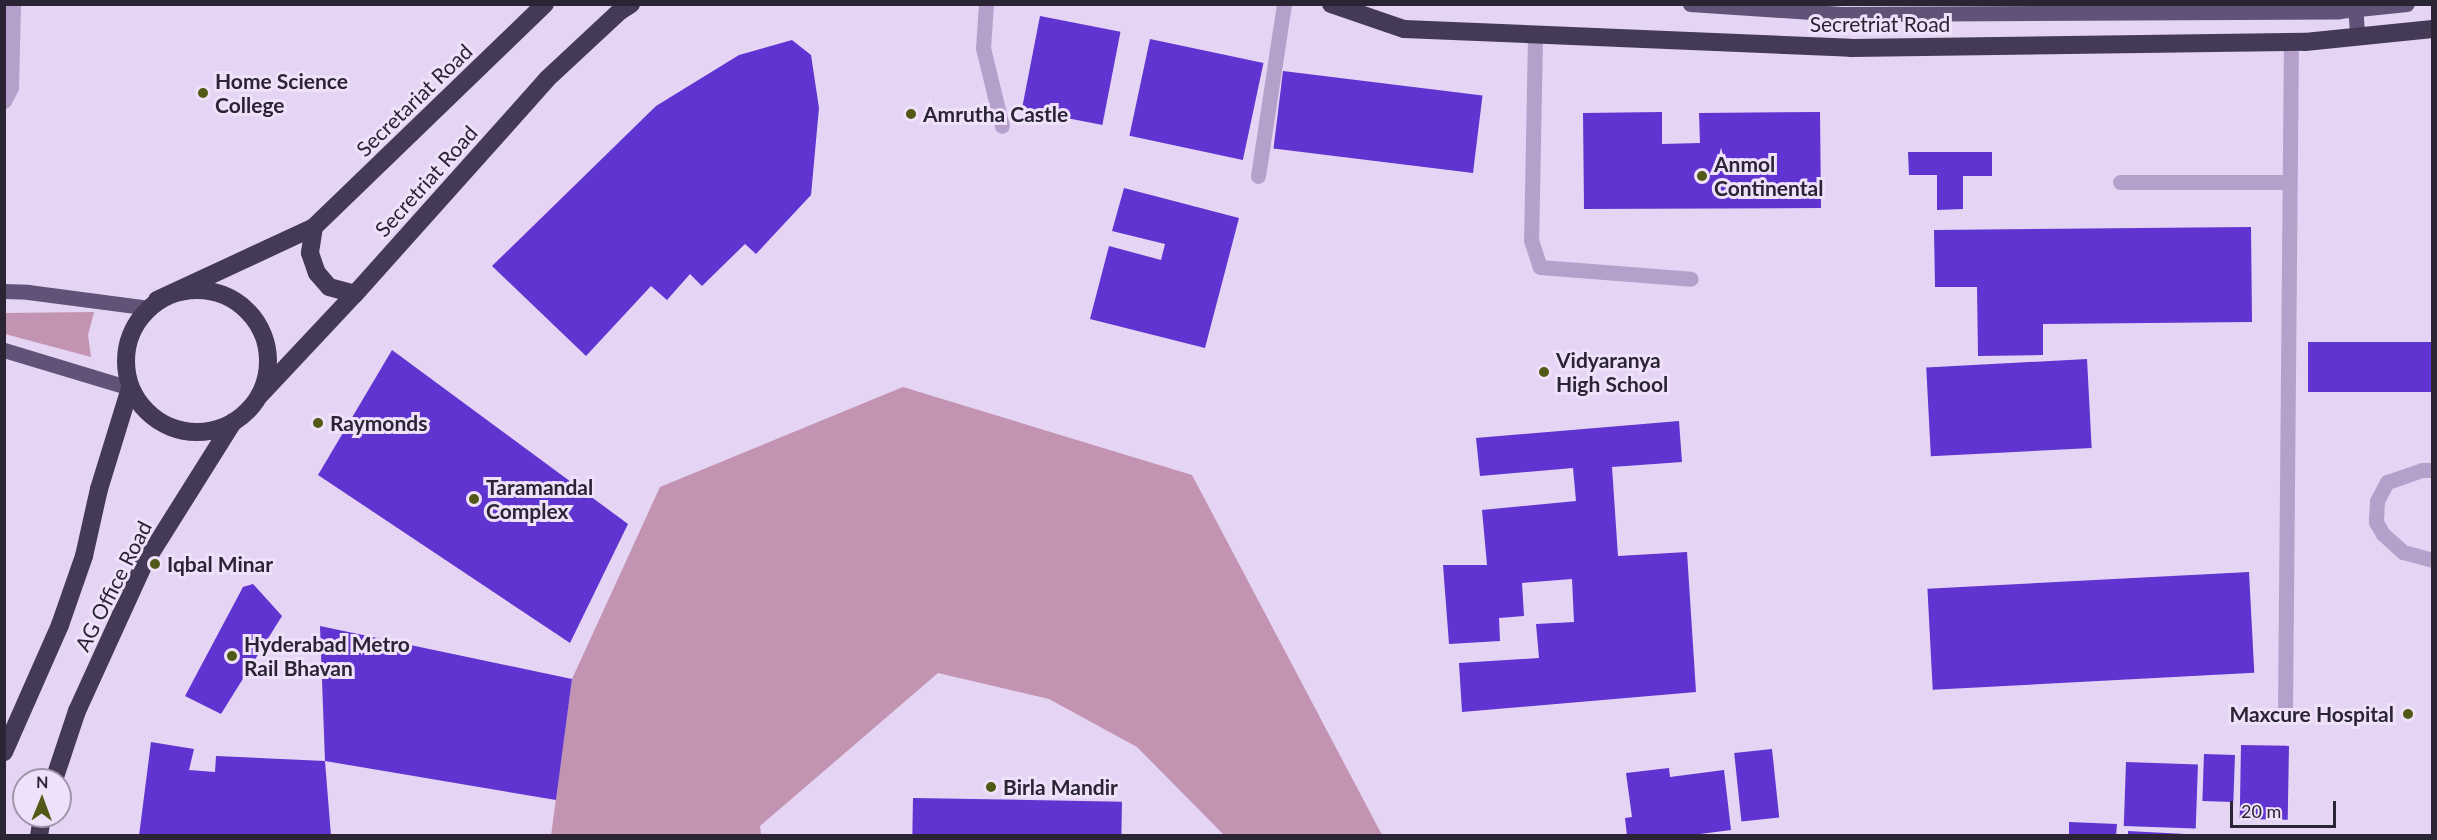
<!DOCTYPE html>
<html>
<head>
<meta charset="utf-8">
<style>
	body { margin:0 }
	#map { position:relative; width:2437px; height:840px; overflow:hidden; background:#e5d4f3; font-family:Lato,sans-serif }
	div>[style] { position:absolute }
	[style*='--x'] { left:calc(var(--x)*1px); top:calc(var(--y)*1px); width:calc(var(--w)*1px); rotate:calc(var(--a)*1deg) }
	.green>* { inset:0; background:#c294b1 }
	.building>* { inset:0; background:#5f34d1; transform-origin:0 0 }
	.minor>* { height:15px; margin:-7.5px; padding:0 7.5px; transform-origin:7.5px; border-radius:7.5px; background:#b5a0cb }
	.major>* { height:15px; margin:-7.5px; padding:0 7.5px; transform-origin:7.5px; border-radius:7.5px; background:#615378 }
	.highway>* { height:18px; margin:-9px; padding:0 9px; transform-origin:9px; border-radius:9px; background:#443a56 }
	.highway>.ring { margin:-9px; padding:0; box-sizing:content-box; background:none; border:18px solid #443a56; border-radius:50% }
	.major-bridge>* { height:15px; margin:-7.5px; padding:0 7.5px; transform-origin:7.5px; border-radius:7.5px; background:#615378 }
	.dots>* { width:16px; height:16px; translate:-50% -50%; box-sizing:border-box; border:3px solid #efe1fa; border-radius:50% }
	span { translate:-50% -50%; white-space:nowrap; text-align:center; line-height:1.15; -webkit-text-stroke:6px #efe1fa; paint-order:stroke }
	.street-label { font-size:21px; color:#2a2434 }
	.poi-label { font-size:21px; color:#2a2434; font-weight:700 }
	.left { translate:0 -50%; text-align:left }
	.right { translate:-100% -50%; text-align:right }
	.frame { position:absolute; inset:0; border:6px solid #2a2434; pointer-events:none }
	.north { position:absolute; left:12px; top:768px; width:60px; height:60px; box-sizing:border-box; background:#efe1fa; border:2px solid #a095ab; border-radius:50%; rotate:1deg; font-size:16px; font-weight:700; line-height:24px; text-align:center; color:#2a2434 }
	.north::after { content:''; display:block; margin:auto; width:21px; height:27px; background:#525916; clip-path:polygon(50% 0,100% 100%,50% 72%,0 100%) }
	.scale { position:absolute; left:2230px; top:801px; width:106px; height:27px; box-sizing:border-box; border:3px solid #2a2434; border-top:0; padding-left:8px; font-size:18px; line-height:21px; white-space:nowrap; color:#2a2434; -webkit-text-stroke:4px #efe1fa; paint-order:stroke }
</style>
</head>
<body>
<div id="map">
	<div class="green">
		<i style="clip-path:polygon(94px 312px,88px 335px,91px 357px,5px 334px,5px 313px)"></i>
		<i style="clip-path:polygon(903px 387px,1192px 475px,1382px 835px,1224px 835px,1137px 747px,1049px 699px,938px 673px,760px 826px,761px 835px,551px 836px,572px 679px,660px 487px)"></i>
	</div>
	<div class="building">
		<i style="left:1040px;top:16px;width:82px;height:95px;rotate:11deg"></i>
		<i style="left:1150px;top:39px;width:116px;height:99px;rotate:12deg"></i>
		<i style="clip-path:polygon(792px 40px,811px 55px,819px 108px,811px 195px,756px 254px,745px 244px,702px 286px,690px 274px,667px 300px,651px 286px,586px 356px,492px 266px,656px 106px,739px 55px)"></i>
		<i style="left:1283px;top:71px;width:201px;height:78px;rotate:7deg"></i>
		<i style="clip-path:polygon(1662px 112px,1662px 144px,1700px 143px,1699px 113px,1820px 112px,1821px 208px,1584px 209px,1583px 113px)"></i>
		<i style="clip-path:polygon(1908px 152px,1992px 152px,1992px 176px,1963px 176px,1963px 209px,1937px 210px,1937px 175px,1909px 175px)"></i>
		<i style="clip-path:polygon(1124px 188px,1239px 218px,1205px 348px,1090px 319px,1109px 246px,1161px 260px,1165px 244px,1112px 231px)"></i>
		<i style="clip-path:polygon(2251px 227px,2252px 322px,2043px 324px,2043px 355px,1978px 356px,1977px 287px,1935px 287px,1934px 230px)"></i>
		<i style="left:2308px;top:342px;width:124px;height:50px"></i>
		<i style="clip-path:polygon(392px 350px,628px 524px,570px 643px,318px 475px)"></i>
		<i style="left:2087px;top:359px;width:89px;height:161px;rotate:87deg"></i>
		<i style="clip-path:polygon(1679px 421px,1682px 462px,1612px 467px,1618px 556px,1687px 552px,1696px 692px,1462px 712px,1459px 663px,1539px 658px,1536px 624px,1574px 622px,1572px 579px,1522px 583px,1524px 616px,1499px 618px,1500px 641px,1449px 644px,1443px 565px,1487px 565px,1482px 510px,1576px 501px,1573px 468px,1480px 476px,1476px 438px)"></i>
		<i style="left:2249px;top:572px;width:101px;height:322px;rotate:87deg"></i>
		<i style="clip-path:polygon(253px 584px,282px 616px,221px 714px,185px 696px,243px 587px)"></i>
		<i style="clip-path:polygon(320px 626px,572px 679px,556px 800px,325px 761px)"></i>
		<i style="clip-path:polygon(151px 742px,194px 749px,189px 770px,215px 772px,216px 756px,325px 761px,331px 836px,139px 836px)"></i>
		<i style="left:2241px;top:745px;width:48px;height:74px;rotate:1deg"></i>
		<i style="left:1772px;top:749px;width:69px;height:38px;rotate:84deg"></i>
		<i style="left:2204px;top:754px;width:31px;height:47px;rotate:2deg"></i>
		<i style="left:2126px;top:762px;width:72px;height:64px;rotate:2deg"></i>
		<i style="clip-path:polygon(1669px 768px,1670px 777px,1724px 770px,1731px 830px,1685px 836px,1627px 836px,1625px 818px,1632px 817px,1626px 773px)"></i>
		<i style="left:913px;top:798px;width:209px;height:38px;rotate:1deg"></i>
		<i style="clip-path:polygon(2069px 822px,2117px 824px,2116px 836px,2069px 836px)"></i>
		<i style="clip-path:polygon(2128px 831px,2185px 834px,2185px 836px,2128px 836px)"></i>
	</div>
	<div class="minor">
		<i style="--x:986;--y:4;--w:44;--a:93.9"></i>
		<i style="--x:983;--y:48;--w:80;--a:76.3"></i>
		<i style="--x:1535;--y:37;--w:203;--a:91.1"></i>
		<i style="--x:1531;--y:240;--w:28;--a:72"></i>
		<i style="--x:1540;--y:267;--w:151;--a:4.5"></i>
		<i style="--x:4;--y:101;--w:16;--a:-63"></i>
		<i style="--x:11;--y:87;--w:83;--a:-88.6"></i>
		<i style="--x:1258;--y:176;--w:174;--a:-81.4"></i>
		<i style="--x:2120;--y:182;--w:169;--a:0"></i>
		<i style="--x:2432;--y:470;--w:10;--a:180"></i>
		<i style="--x:2422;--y:470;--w:37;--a:161"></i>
		<i style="--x:2387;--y:482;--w:21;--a:118"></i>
		<i style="--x:2377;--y:501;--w:21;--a:93"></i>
		<i style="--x:2376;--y:522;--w:14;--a:60"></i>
		<i style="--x:2383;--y:534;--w:27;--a:42"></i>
		<i style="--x:2403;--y:552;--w:30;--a:15"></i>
		<i style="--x:2285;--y:711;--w:669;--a:-89.49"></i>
	</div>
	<div class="major">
		<i style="--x:1690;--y:4;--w:152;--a:3.8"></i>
		<i style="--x:2355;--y:4;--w:32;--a:86"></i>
		<i style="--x:4;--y:291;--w:24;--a:2"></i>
		<i style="--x:28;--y:292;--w:122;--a:7.5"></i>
		<i style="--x:4;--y:350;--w:132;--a:16.8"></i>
	</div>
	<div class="highway">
		<i style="--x:1331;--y:4;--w:77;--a:18.9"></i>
		<i style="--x:1404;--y:29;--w:447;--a:2.4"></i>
		<i style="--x:1851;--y:48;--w:454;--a:-0.8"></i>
		<i style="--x:2305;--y:42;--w:128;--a:-5.8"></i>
		<i style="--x:314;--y:227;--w:26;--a:99"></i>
		<i style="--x:310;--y:253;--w:21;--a:71"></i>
		<i style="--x:317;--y:273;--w:18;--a:49"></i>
		<i style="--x:329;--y:287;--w:27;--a:15"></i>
		<i class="ring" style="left:126px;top:290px;width:124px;height:124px"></i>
		<i style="--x:157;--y:300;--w:173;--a:-24.9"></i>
		<i style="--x:314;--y:227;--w:321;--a:-44"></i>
		<i style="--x:260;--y:395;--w:139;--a:-46.8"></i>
		<i style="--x:355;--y:294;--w:288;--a:-48.2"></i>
		<i style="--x:547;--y:79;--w:100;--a:-43"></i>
		<i style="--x:620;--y:11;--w:13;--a:-32"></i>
		<i style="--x:4;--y:752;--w:139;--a:-66.2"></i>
		<i style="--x:60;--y:625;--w:73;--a:-70.8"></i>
		<i style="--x:84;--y:556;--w:69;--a:-77.4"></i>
		<i style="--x:99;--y:489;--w:106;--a:-72.9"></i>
		<i style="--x:54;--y:780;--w:73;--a:-71.6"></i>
		<i style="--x:77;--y:711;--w:162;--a:-65.5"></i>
		<i style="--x:144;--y:564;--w:168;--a:-57.9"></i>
		<i style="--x:39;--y:836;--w:20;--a:-81"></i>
	</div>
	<div class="major-bridge">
		<i style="--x:1842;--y:14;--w:497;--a:-0.3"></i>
		<i style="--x:2339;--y:11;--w:68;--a:-5.9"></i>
	</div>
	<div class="dots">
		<i style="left:203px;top:93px;background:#525916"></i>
		<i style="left:911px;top:114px;background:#525916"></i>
		<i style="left:1702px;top:176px;background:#525916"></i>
		<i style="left:1544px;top:372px;background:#525916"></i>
		<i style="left:318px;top:423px;background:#525916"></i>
		<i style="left:474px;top:499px;background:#525916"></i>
		<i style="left:155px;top:564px;background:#525916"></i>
		<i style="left:232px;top:656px;background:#525916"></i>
		<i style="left:2408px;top:714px;background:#525916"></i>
		<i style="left:991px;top:787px;background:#525916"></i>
	</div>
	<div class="street-label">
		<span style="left:1880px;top:24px">Secretriat Road</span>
		<span style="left:414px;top:100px;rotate:-44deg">Secretariat Road</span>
		<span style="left:426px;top:181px;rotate:-48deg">Secretriat Road</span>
		<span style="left:113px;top:586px;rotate:-63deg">AG Office Road</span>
	</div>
	<div class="poi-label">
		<span class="left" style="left:215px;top:93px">Home Science<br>College</span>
		<span class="left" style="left:923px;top:114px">Amrutha Castle</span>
		<span class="left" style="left:1714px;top:176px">Anmol<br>Continental</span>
		<span class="left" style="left:1556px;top:372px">Vidyaranya<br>High School</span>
		<span class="left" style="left:330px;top:423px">Raymonds</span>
		<span class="left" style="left:486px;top:499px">Taramandal<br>Complex</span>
		<span class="left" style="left:167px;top:564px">Iqbal Minar</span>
		<span class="left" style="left:244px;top:656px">Hyderabad Metro<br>Rail Bhavan</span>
		<span class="right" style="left:2394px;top:714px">Maxcure Hospital</span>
		<span class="left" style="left:1003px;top:787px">Birla Mandir</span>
	</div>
	<div class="frame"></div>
	<div class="north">N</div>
	<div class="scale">20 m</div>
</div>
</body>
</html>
